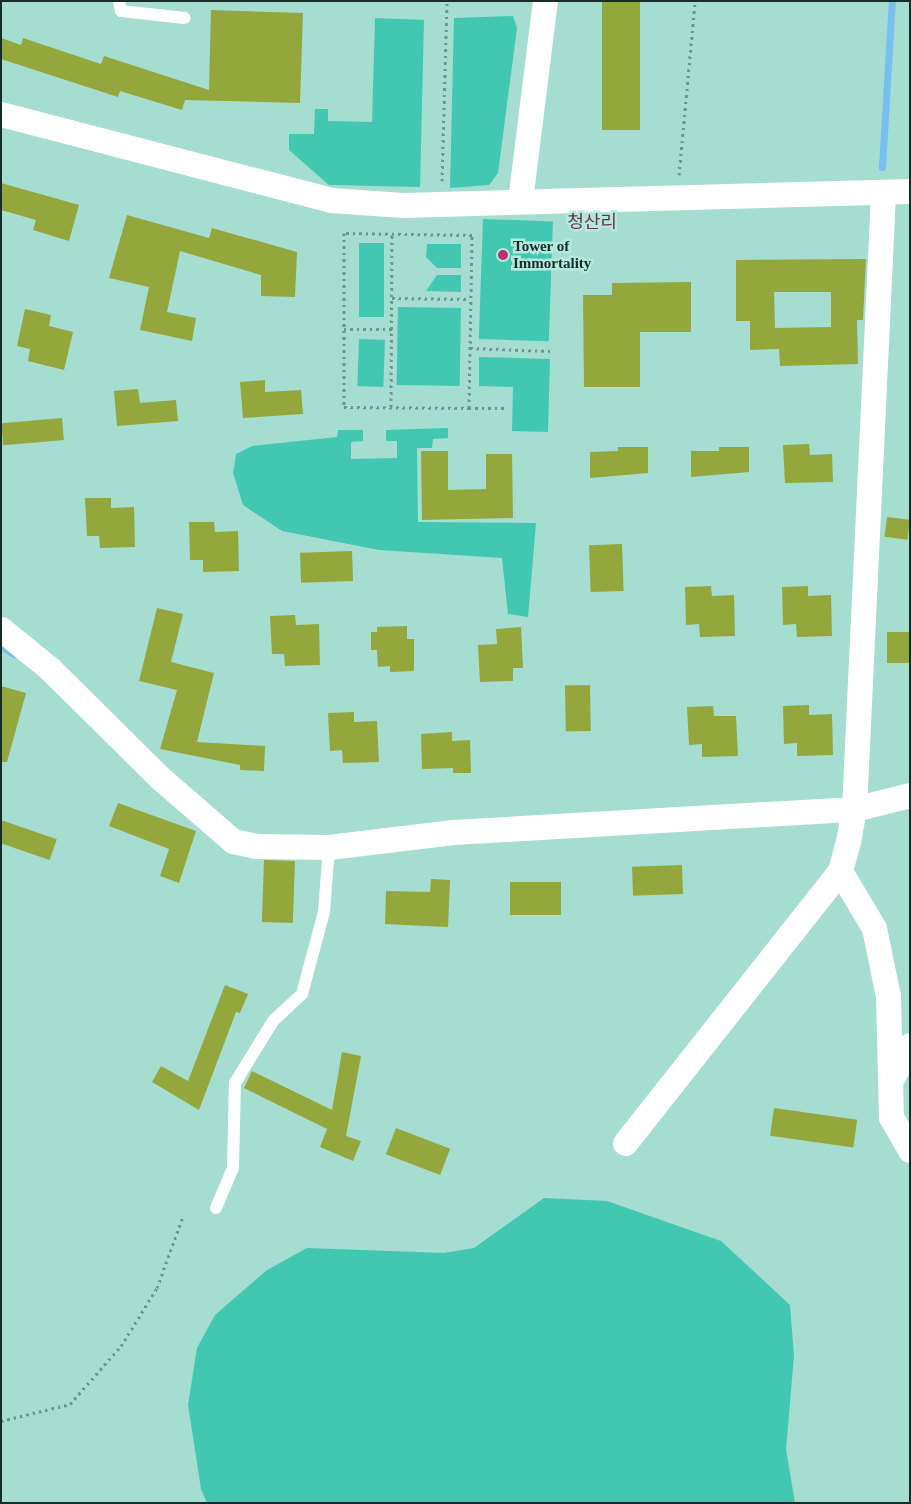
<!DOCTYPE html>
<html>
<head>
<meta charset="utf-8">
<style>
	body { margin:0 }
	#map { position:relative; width:911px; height:1504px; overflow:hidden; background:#a5ddd0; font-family:"Times New Roman","Noto Sans KR",serif }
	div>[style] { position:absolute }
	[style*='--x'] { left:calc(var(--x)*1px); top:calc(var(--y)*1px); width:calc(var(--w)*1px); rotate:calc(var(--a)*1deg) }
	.green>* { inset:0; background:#42c8b0; transform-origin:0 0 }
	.stream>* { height:7px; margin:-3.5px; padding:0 3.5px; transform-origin:3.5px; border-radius:3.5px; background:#77bfee }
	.building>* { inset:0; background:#94a73d; transform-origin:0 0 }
	.path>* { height:3px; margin-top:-1.5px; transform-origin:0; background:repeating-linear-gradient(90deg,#6b968c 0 2.5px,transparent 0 6.5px) }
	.service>* { height:12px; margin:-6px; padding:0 6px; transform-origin:6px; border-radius:6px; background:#fff }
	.minor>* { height:25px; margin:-12.5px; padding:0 12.5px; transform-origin:12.5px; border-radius:12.5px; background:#fff }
	.dots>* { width:14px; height:14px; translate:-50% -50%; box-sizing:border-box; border:2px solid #b2eadd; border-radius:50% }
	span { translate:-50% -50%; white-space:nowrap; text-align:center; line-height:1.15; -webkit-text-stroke:5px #b2eadd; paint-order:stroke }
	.poi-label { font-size:15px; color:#172d28; font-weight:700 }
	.left { translate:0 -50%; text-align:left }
	.quarter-label { font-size:18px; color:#732f49 }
	.frame { position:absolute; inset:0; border:2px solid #172d28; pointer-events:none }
</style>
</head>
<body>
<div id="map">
	<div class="green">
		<i style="clip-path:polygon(513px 16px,517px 28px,498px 173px,489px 185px,450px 188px,454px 18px)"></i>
		<i style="clip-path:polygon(375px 18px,424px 20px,420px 187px,329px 185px,289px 150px,289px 134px,314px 134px,315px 109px,328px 109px,328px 121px,372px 122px)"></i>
		<i style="left:483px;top:219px;width:70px;height:120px;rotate:2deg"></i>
		<i style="left:359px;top:243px;width:25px;height:74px"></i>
		<i style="clip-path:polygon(427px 244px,461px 244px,461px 268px,437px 268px,426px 257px)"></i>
		<i style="clip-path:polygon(437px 275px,461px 275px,461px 292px,426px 291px)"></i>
		<i style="left:398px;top:307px;width:63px;height:78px;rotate:1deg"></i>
		<i style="left:359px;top:339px;width:26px;height:47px;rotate:2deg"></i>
		<i style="clip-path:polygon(479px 357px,550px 359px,548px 432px,512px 431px,513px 387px,479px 386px)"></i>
		<i style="clip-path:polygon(448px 428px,448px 438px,433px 439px,432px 448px,417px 448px,418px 522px,536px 523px,528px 617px,508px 614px,502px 558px,379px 550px,282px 531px,243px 505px,233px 473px,236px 454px,252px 446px,337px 437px,338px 430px,363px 430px,363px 441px,351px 442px,351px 459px,397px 458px,397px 441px,386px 441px,386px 430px)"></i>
		<i style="clip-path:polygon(544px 1198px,607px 1201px,721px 1241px,790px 1305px,794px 1356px,786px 1449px,795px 1503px,207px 1503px,201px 1489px,188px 1405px,197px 1348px,215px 1315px,267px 1270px,307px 1248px,444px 1253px,474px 1248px)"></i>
	</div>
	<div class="stream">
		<i style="--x:882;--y:167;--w:166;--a:-86.6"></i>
		<i style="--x:1;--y:646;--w:15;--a:32"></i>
	</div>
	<div class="building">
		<i style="left:602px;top:1px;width:38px;height:129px"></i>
		<i style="clip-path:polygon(211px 10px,303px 13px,300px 103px,185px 100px,182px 110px,120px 91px,118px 97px,1px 59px,1px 38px,21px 45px,23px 38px,101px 64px,104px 56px,209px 90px)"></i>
		<i style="clip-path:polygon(1px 183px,79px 205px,69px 241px,33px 230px,36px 220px,1px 210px)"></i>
		<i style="clip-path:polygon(127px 215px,209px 238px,212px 228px,297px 252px,295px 297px,261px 296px,261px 275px,180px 251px,167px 312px,196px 318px,192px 341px,140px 330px,149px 287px,109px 278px)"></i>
		<i style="clip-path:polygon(evenodd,866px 259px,863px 320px,857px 320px,858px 364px,780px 366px,779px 349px,750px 350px,750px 321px,736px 321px,736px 260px,866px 259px,774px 292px,831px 292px,831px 327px,775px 328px,774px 292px)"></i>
		<i style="clip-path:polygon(691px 282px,691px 332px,640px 332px,640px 387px,584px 387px,583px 295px,612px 295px,612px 283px)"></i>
		<i style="clip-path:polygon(25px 309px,51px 315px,49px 326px,73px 332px,64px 370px,28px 361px,30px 349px,17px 346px)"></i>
		<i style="clip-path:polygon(265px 380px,265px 392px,301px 390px,303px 414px,243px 418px,240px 382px)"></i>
		<i style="clip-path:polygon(138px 389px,140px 403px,176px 400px,178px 421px,117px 426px,114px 391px)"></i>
		<i style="left:62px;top:418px;width:22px;height:61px;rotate:85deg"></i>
		<i style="clip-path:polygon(809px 444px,810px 455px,832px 454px,833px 482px,785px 483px,783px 445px)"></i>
		<i style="clip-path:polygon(618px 447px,648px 447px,648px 473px,590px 478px,590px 452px,618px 451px)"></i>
		<i style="clip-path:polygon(719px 447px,749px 447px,749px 472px,691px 477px,691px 451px,719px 451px)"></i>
		<i style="clip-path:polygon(421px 451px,448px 451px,448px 490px,486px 489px,486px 454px,512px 454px,513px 518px,422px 520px)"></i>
		<i style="clip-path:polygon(85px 498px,111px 498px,111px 508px,134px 507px,135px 547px,100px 548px,99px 536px,87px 536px)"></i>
		<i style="left:887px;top:517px;width:23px;height:20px;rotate:7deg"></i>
		<i style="clip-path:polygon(189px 522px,214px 522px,215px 532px,238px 531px,239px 571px,203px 572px,203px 560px,190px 560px)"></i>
		<i style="left:622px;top:544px;width:47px;height:33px;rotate:88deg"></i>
		<i style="left:352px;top:551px;width:30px;height:52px;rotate:88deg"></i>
		<i style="clip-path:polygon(711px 586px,712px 596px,734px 595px,735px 636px,700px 637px,699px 624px,686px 625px,685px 587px)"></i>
		<i style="clip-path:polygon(808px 586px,808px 596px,831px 595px,832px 636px,797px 637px,796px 624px,783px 625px,782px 587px)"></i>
		<i style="clip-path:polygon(157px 608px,183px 614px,171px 662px,214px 673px,197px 742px,265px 746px,264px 771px,240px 770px,240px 765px,160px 749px,177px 690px,139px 681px)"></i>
		<i style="clip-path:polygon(295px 615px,296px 625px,319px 624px,320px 665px,285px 666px,284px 654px,272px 654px,270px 616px)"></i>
		<i style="clip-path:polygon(407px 626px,407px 639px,414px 639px,414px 671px,390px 672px,390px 666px,378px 667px,377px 650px,371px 650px,371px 632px,377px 632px,377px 627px)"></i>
		<i style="clip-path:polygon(521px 627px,523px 668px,513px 668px,513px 681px,480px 682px,478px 645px,497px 644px,496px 629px)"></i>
		<i style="left:910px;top:632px;width:31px;height:23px;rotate:90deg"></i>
		<i style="left:590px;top:685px;width:46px;height:25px;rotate:89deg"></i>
		<i style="clip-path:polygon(1px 686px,26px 693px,7px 762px,1px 762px)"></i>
		<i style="clip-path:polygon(809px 705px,809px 715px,832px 714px,833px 755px,797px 756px,797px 743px,784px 744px,783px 706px)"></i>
		<i style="clip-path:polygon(713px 706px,714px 716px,736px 716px,738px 756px,702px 757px,702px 744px,689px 745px,687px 707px)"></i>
		<i style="clip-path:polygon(354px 712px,354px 722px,377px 721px,379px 762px,343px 763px,342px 750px,330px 751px,328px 713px)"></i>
		<i style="clip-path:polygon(452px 732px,452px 741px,470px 740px,471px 773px,453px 773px,453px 768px,422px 769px,421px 734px)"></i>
		<i style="clip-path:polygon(118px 803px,196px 831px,179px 883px,160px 876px,169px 849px,109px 826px)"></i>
		<i style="left:1px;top:820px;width:59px;height:22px;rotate:19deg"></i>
		<i style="left:264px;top:860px;width:31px;height:62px;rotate:2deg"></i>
		<i style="left:682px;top:865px;width:29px;height:50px;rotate:88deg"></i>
		<i style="clip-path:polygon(431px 879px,450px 880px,448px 927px,385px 924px,386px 891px,430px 892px)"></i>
		<i style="left:510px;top:882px;width:51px;height:33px"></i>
		<i style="clip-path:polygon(225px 985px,248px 994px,240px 1013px,236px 1012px,199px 1110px,152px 1082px,161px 1066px,188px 1081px)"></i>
		<i style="clip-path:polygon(342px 1052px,361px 1056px,346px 1136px,361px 1141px,353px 1161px,320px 1147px,327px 1129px,244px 1088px,252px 1071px,332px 1110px)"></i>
		<i style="left:774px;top:1108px;width:84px;height:28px;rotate:8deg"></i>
		<i style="left:396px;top:1128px;width:58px;height:28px;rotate:21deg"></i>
	</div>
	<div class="path">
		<i style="--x:679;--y:175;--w:175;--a:-84.7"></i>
		<i style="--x:442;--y:181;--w:180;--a:-88.4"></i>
		<i style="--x:392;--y:298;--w:78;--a:0.7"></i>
		<i style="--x:344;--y:329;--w:48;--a:0"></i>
		<i style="--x:470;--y:348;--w:82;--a:2.1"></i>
		<i style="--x:391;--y:407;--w:174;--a:-89.7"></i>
		<i style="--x:469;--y:408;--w:173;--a:-89"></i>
		<i style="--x:472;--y:235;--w:128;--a:-179.1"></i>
		<i style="--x:344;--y:233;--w:174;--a:90"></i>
		<i style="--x:344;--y:407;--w:125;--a:0.5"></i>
		<i style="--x:469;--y:408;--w:35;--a:0"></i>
		<i style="--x:1;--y:1421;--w:71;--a:-13.8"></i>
		<i style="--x:70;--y:1404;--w:77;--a:-48.7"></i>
		<i style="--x:121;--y:1346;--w:68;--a:-58.2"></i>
		<i style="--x:157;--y:1288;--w:77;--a:-70.1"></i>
	</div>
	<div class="service">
		<i style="--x:119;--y:1;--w:10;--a:79"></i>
		<i style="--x:121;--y:11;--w:64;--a:6.2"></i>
		<i style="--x:216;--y:1208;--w:43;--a:-67"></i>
		<i style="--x:233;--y:1168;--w:85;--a:-88.7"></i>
		<i style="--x:235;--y:1083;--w:73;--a:-58.5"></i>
		<i style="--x:273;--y:1021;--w:40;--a:-43"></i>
		<i style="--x:302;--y:994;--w:85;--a:-75"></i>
		<i style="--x:324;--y:912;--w:65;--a:-85.6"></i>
	</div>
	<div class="minor">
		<i style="--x:1;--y:114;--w:340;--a:14.6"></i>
		<i style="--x:330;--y:200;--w:73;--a:3.9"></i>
		<i style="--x:403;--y:205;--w:507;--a:-1.58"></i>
		<i style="--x:520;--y:201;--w:202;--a:-82.9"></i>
		<i style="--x:1;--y:629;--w:62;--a:39.1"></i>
		<i style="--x:49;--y:668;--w:155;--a:44.7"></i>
		<i style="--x:159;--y:777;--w:98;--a:40.9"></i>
		<i style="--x:233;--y:841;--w:24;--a:12"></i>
		<i style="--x:256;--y:846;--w:73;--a:0.8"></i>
		<i style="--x:329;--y:847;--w:125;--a:-6.9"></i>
		<i style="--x:453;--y:832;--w:402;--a:-3.3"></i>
		<i style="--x:854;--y:809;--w:58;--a:-14"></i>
		<i style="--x:840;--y:871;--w:66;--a:59.2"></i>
		<i style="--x:874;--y:928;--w:69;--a:78.4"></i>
		<i style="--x:888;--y:996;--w:121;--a:88.6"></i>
		<i style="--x:891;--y:1117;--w:38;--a:60"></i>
		<i style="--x:890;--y:1082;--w:42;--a:-61.6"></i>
		<i style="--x:625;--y:1143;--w:347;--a:-51.7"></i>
		<i style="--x:840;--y:871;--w:30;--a:-75"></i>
		<i style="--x:848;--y:842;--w:34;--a:-80"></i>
		<i style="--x:854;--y:809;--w:616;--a:-87.3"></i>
	</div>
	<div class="dots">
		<i style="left:503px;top:255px;background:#bb316d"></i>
	</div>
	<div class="poi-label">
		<span class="left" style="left:513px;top:255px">Tower of<br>Immortality</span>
	</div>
	<div class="quarter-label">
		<span style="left:592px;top:222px">청산리</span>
	</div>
	<div class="frame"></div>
</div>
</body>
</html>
